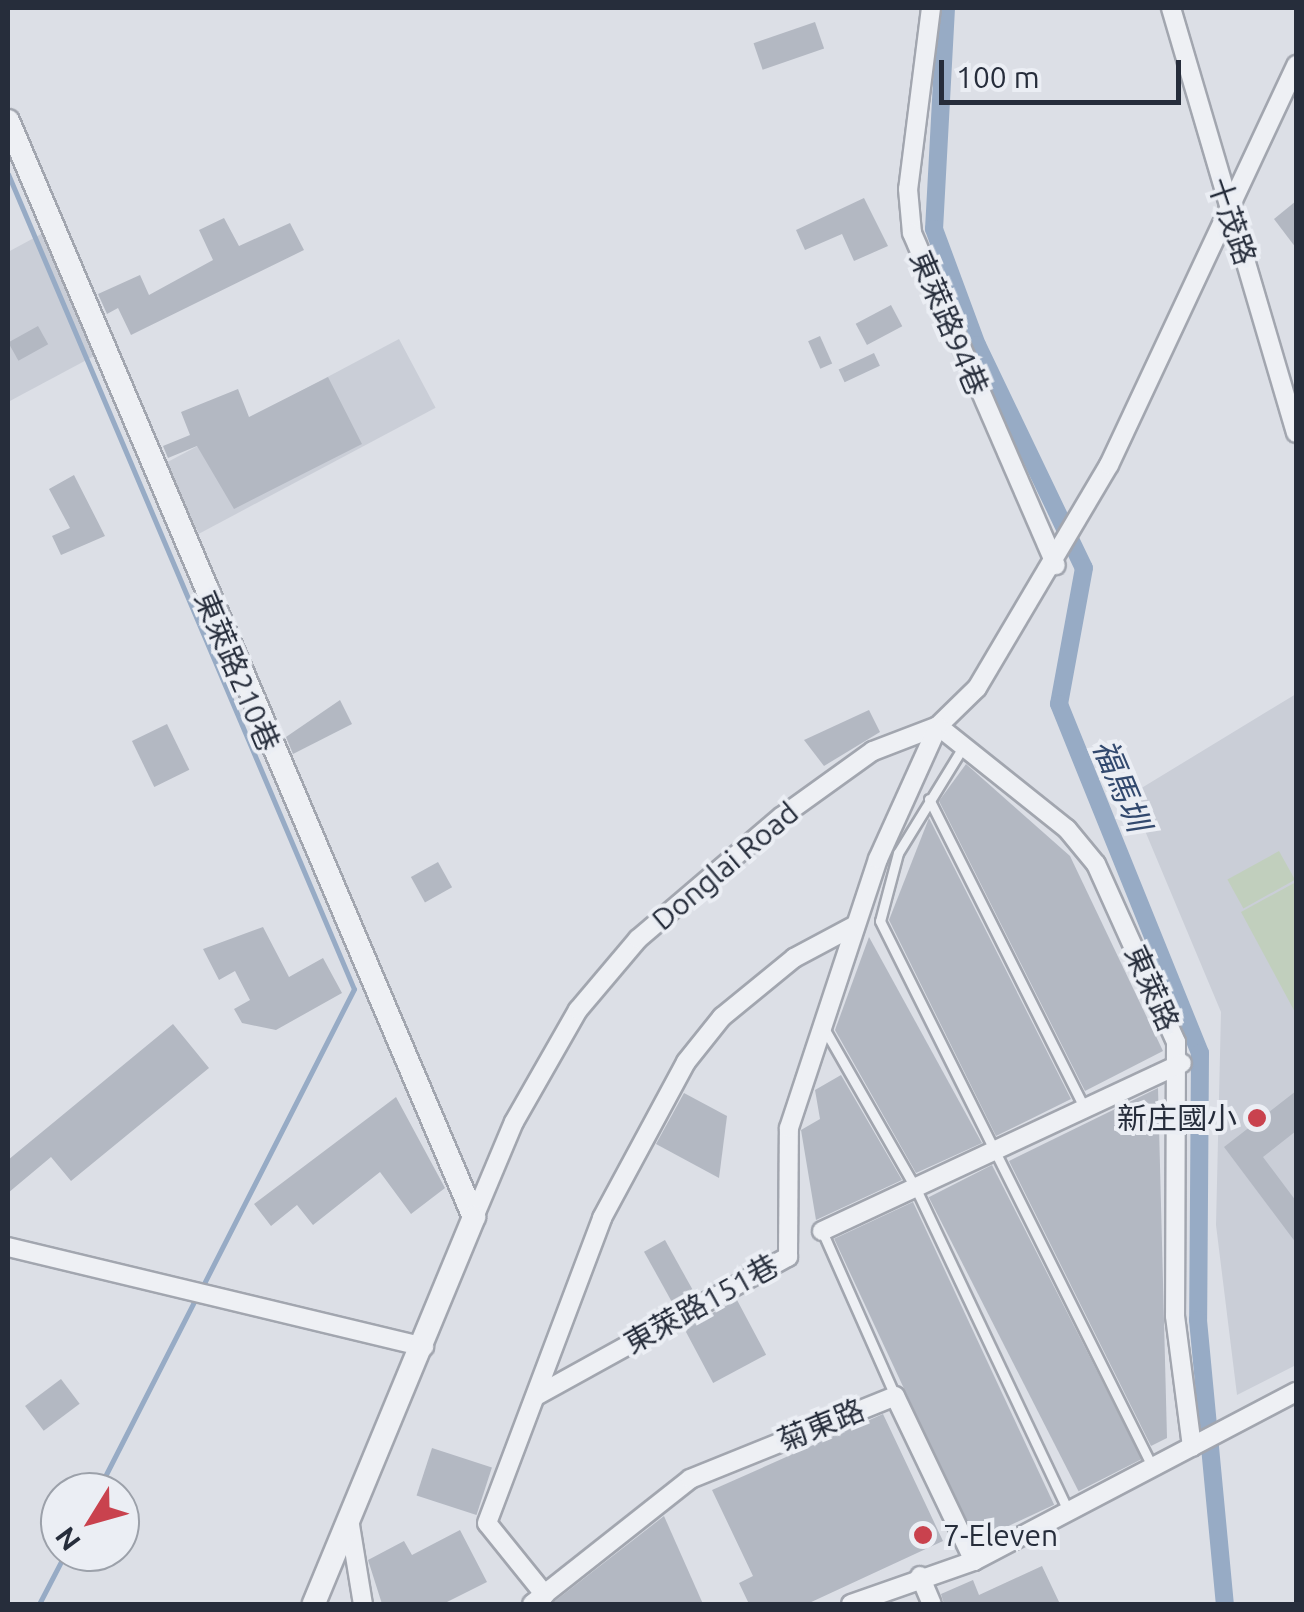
<!DOCTYPE html>
<html>
<head>
<meta charset="utf-8">
<style>
	body { margin:0 }
	#map { position:relative; width:1304px; height:1612px; overflow:hidden; background:#dcdfe6; font-family:Ubuntu,"Noto Sans TC",sans-serif }
	div>[style] { position:absolute }
	[style*='--x'] { left:calc(var(--x)*1px); top:calc(var(--y)*1px); width:calc(var(--w)*1px); rotate:calc(var(--a)*1deg) }
	.built>* { inset:0; background:#caced7; transform-origin:0 0 }
	.green>* { inset:0; background:#c1cfbd; transform-origin:0 0 }
	.stream>* { height:5px; margin:-2.5px; padding:0 2.5px; transform-origin:2.5px; border-radius:2.5px; background:#97abc5 }
	.canal>* { height:18px; margin:-9px; padding:0 9px; transform-origin:9px; border-radius:9px; background:#97abc5 }
	.building>* { inset:0; background:#b3b8c2; transform-origin:0 0 }
	.roads { filter:drop-shadow(2px 0 #a2a6af) drop-shadow(-2px 0 #a2a6af) drop-shadow(0 2px #a2a6af) drop-shadow(0 -2px #a2a6af) }
	.service>* { height:9px; margin:-4.5px; padding:0 4.5px; transform-origin:4.5px; border-radius:4.5px; background:#eef0f4 }
	.minor>* { height:18px; margin:-9px; padding:0 9px; transform-origin:9px; border-radius:9px; background:#eef0f4 }
	.tertiary>* { height:22px; margin:-11px; padding:0 11px; transform-origin:11px; border-radius:11px; background:#eef0f4 }
	.dots>* { width:28px; height:28px; translate:-50% -50%; box-sizing:border-box; border:5px solid #ebeef4; border-radius:50% }
	span { translate:-50% -50%; white-space:nowrap; text-align:center; line-height:1.15; -webkit-text-stroke:8px #ebeef4; paint-order:stroke }
	.street-label { font-size:30px; color:#262d3b }
	.poi-label { font-size:30px; color:#262d3b }
	.right { translate:-100% -50%; text-align:right }
	.left { translate:0 -50%; text-align:left }
	.water-label { font-size:32px; color:#32496e; font-style:italic }
	.frame { position:absolute; inset:0; border:10px solid #262d3b; pointer-events:none }
	.north { position:absolute; left:40px; top:1472px; width:100px; height:100px; box-sizing:border-box; background:#ebeef4; border:2px solid #9ca1aa; border-radius:50%; rotate:233deg; font-size:28px; font-weight:700; line-height:40px; text-align:center; color:#262d3b }
	.north::after { content:''; display:block; margin:auto; width:35px; height:45px; background:#c9424e; clip-path:polygon(50% 0,100% 100%,50% 72%,0 100%) }
	.scale { position:absolute; left:939px; top:60px; width:242px; height:45px; box-sizing:border-box; border:5px solid #262d3b; border-top:0; padding-left:12px; font-size:30px; line-height:35px; white-space:nowrap; color:#262d3b; -webkit-text-stroke:8px #ebeef4; paint-order:stroke }
</style>
</head>
<body>
<div id="map">
	<div class="built">
		<i style="clip-path:polygon(45px 232px,94px 356px,8px 402px,8px 252px)"></i>
		<i style="left:399px;top:339px;width:78px;height:268px;rotate:62deg"></i>
		<i style="clip-path:polygon(1296px 694px,1296px 1365px,1237px 1395px,1216px 1225px,1221px 1012px,1130px 795px)"></i>
	</div>
	<div class="green">
		<i style="left:1279px;top:851px;width:33px;height:59px;rotate:61deg"></i>
		<i style="clip-path:polygon(1296px 882px,1296px 1014px,1241px 912px)"></i>
	</div>
	<div class="stream">
		<i style="--x:8;--y:174;--w:885;--a:67"></i>
		<i style="--x:354;--y:989;--w:337;--a:117"></i>
		<i style="--x:97;--y:1492;--w:218;--a:-63"></i>
		<i style="--x:39;--y:1604;--w:59;--a:-62.6"></i>
	</div>
	<div class="canal">
		<i style="--x:946;--y:8;--w:221;--a:93.1"></i>
		<i style="--x:934;--y:229;--w:124;--a:69.7"></i>
		<i style="--x:977;--y:345;--w:247;--a:64.4"></i>
		<i style="--x:1084;--y:568;--w:138;--a:100.4"></i>
		<i style="--x:1059;--y:704;--w:376;--a:68"></i>
		<i style="--x:1200;--y:1053;--w:267;--a:90.4"></i>
		<i style="--x:1198;--y:1320;--w:285;--a:84.6"></i>
	</div>
	<div class="building">
		<i style="left:815px;top:22px;width:28px;height:65px;rotate:71deg"></i>
		<i style="clip-path:polygon(864px 198px,888px 246px,854px 261px,842px 234px,805px 250px,796px 230px)"></i>
		<i style="clip-path:polygon(1296px 201px,1296px 248px,1274px 219px)"></i>
		<i style="clip-path:polygon(224px 218px,239px 246px,290px 223px,304px 250px,131px 335px,118px 308px,107px 314px,98px 294px,140px 275px,149px 295px,213px 260px,199px 230px)"></i>
		<i style="left:891px;top:305px;width:24px;height:40px;rotate:62deg"></i>
		<i style="left:38px;top:326px;width:21px;height:34px;rotate:61deg"></i>
		<i style="left:820px;top:336px;width:30px;height:13px;rotate:66deg"></i>
		<i style="left:874px;top:353px;width:14px;height:39px;rotate:65deg"></i>
		<i style="clip-path:polygon(328px 377px,362px 444px,234px 509px,197px 446px,168px 458px,163px 446px,190px 435px,181px 412px,238px 389px,249px 417px)"></i>
		<i style="clip-path:polygon(74px 475px,105px 536px,61px 555px,52px 536px,70px 528px,49px 489px)"></i>
		<i style="clip-path:polygon(340px 700px,352px 724px,293px 754px,286px 737px)"></i>
		<i style="clip-path:polygon(869px 710px,880px 732px,824px 766px,804px 740px)"></i>
		<i style="left:167px;top:724px;width:51px;height:39px;rotate:64deg"></i>
		<i style="clip-path:polygon(966px 764px,1070px 856px,1163px 1051px,1085px 1091px,939px 801px)"></i>
		<i style="clip-path:polygon(929px 818px,1071px 1099px,996px 1136px,889px 920px)"></i>
		<i style="left:438px;top:862px;width:29px;height:31px;rotate:61deg"></i>
		<i style="clip-path:polygon(263px 927px,289px 977px,323px 958px,342px 993px,276px 1030px,242px 1023px,234px 1009px,250px 1000px,235px 971px,219px 980px,203px 949px)"></i>
		<i style="clip-path:polygon(869px 937px,982px 1143px,916px 1173px,835px 1030px)"></i>
		<i style="clip-path:polygon(173px 1024px,209px 1068px,71px 1181px,51px 1157px,8px 1193px,8px 1160px)"></i>
		<i style="clip-path:polygon(841px 1075px,902px 1180px,816px 1220px,801px 1130px,820px 1119px,815px 1090px)"></i>
		<i style="clip-path:polygon(1158px 1088px,1167px 1438px,1151px 1446px,1009px 1161px)"></i>
		<i style="clip-path:polygon(1296px 1091px,1296px 1131px,1263px 1157px,1296px 1201px,1296px 1243px,1224px 1147px)"></i>
		<i style="clip-path:polygon(684px 1093px,727px 1116px,719px 1178px,656px 1144px)"></i>
		<i style="clip-path:polygon(396px 1097px,445px 1188px,411px 1214px,380px 1172px,313px 1225px,297px 1205px,271px 1226px,254px 1204px)"></i>
		<i style="left:992px;top:1165px;width:330px;height:71px;rotate:63deg"></i>
		<i style="left:913px;top:1202px;width:334px;height:87px;rotate:65deg"></i>
		<i style="left:665px;top:1240px;width:57px;height:24px;rotate:61deg"></i>
		<i style="left:737px;top:1300px;width:62px;height:60px;rotate:62deg"></i>
		<i style="left:61px;top:1379px;width:31px;height:45px;rotate:53deg"></i>
		<i style="clip-path:polygon(883px 1414px,943px 1541px,807px 1604px,749px 1604px,739px 1583px,753px 1576px,712px 1490px)"></i>
		<i style="left:432px;top:1448px;width:63px;height:50px;rotate:18deg"></i>
		<i style="clip-path:polygon(664px 1516px,703px 1604px,553px 1604px,555px 1601px)"></i>
		<i style="clip-path:polygon(460px 1530px,487px 1582px,443px 1604px,382px 1604px,368px 1560px,404px 1541px,412px 1555px)"></i>
		<i style="clip-path:polygon(1042px 1566px,1060px 1604px,944px 1604px,941px 1594px,973px 1580px,979px 1595px)"></i>
	</div>
	<div class="roads">
		<div class="service">
			<i style="--x:963;--y:747;--w:124;--a:121.5"></i>
			<i style="--x:898;--y:853;--w:70;--a:104.8"></i>
			<i style="--x:880;--y:921;--w:609;--a:63.48"></i>
			<i style="--x:929;--y:799;--w:347;--a:63.3"></i>
			<i style="--x:825;--y:1030;--w:183;--a:60.2"></i>
			<i style="--x:916;--y:1189;--w:355;--a:64.7"></i>
			<i style="--x:822;--y:1231;--w:180;--a:66.1"></i>
		</div>
		<div class="minor">
			<i style="--x:931;--y:8;--w:182;--a:97.2"></i>
			<i style="--x:908;--y:189;--w:44;--a:84.8"></i>
			<i style="--x:912;--y:233;--w:362;--a:66.6"></i>
			<i style="--x:1171;--y:8;--w:443;--a:73.6"></i>
			<i style="--x:938;--y:726;--w:165;--a:38.6"></i>
			<i style="--x:1067;--y:829;--w:45;--a:50.4"></i>
			<i style="--x:1096;--y:864;--w:195;--a:65.8"></i>
			<i style="--x:1176;--y:1042;--w:274;--a:90.2"></i>
			<i style="--x:1175;--y:1316;--w:132;--a:82.6"></i>
			<i style="--x:474;--y:1217;--w:103;--a:-67.2"></i>
			<i style="--x:514;--y:1122;--w:129;--a:-60.3"></i>
			<i style="--x:578;--y:1010;--w:93;--a:-49.8"></i>
			<i style="--x:638;--y:939;--w:188;--a:-40.5"></i>
			<i style="--x:781;--y:817;--w:113;--a:-35.7"></i>
			<i style="--x:873;--y:751;--w:70;--a:-21"></i>
			<i style="--x:938;--y:726;--w:54;--a:-44.3"></i>
			<i style="--x:977;--y:688;--w:259;--a:-59.4"></i>
			<i style="--x:1109;--y:465;--w:442;--a:-64.9"></i>
			<i style="--x:822;--y:1231;--w:397;--a:-25"></i>
			<i style="--x:8;--y:1247;--w:428;--a:13.5"></i>
			<i style="--x:536;--y:1396;--w:288;--a:-28.9"></i>
			<i style="--x:788;--y:1257;--w:129;--a:-89.6"></i>
			<i style="--x:789;--y:1128;--w:283;--a:-71.7"></i>
			<i style="--x:878;--y:859;--w:146;--a:-65.7"></i>
			<i style="--x:350;--y:1525;--w:80;--a:80.7"></i>
			<i style="--x:920;--y:1576;--w:30;--a:67"></i>
			<i style="--x:545;--y:1595;--w:92;--a:-128.9"></i>
			<i style="--x:487;--y:1523;--w:326;--a:-69.3"></i>
			<i style="--x:602;--y:1218;--w:177;--a:-61.7"></i>
			<i style="--x:686;--y:1062;--w:58;--a:-51.3"></i>
			<i style="--x:722;--y:1017;--w:93;--a:-39.3"></i>
			<i style="--x:794;--y:958;--w:68;--a:-28.1"></i>
			<i style="--x:532;--y:1604;--w:201;--a:-38.3"></i>
			<i style="--x:690;--y:1479;--w:221;--a:-22"></i>
			<i style="--x:895;--y:1396;--w:183;--a:64.4"></i>
			<i style="--x:851;--y:1604;--w:130;--a:-19.3"></i>
			<i style="--x:974;--y:1561;--w:364;--a:-27.7"></i>
		</div>
		<div class="tertiary">
			<i style="--x:8;--y:121;--w:1191;--a:66.97"></i>
			<i style="--x:474;--y:1217;--w:419;--a:112.5"></i>
		</div>
	</div>
	<div class="dots">
		<i style="left:1257px;top:1118px;background:#c9424e"></i>
		<i style="left:923px;top:1535px;background:#c9424e"></i>
	</div>
	<div class="street-label">
		<span style="left:1232px;top:221px;rotate:71deg">十茂路</span>
		<span style="left:949px;top:323px;rotate:67deg">東萊路94巷</span>
		<span style="left:237px;top:671px;rotate:67deg">東萊路210巷</span>
		<span style="left:725px;top:866px;rotate:-40deg">Donglai Road</span>
		<span style="left:1152px;top:988px;rotate:66deg">東萊路</span>
		<span style="left:701px;top:1304px;rotate:-29deg">東萊路151巷</span>
		<span style="left:821px;top:1425px;rotate:-22deg">菊東路</span>
	</div>
	<div class="poi-label">
		<span class="right" style="left:1237px;top:1118px">新庄國小</span>
		<span class="left" style="left:943px;top:1535px">7-Eleven</span>
	</div>
	<div class="water-label">
		<span style="left:1122px;top:785px;rotate:67deg">福馬圳</span>
	</div>
	<div class="frame"></div>
	<div class="north">N</div>
	<div class="scale">100 m</div>
</div>
</body>
</html>
